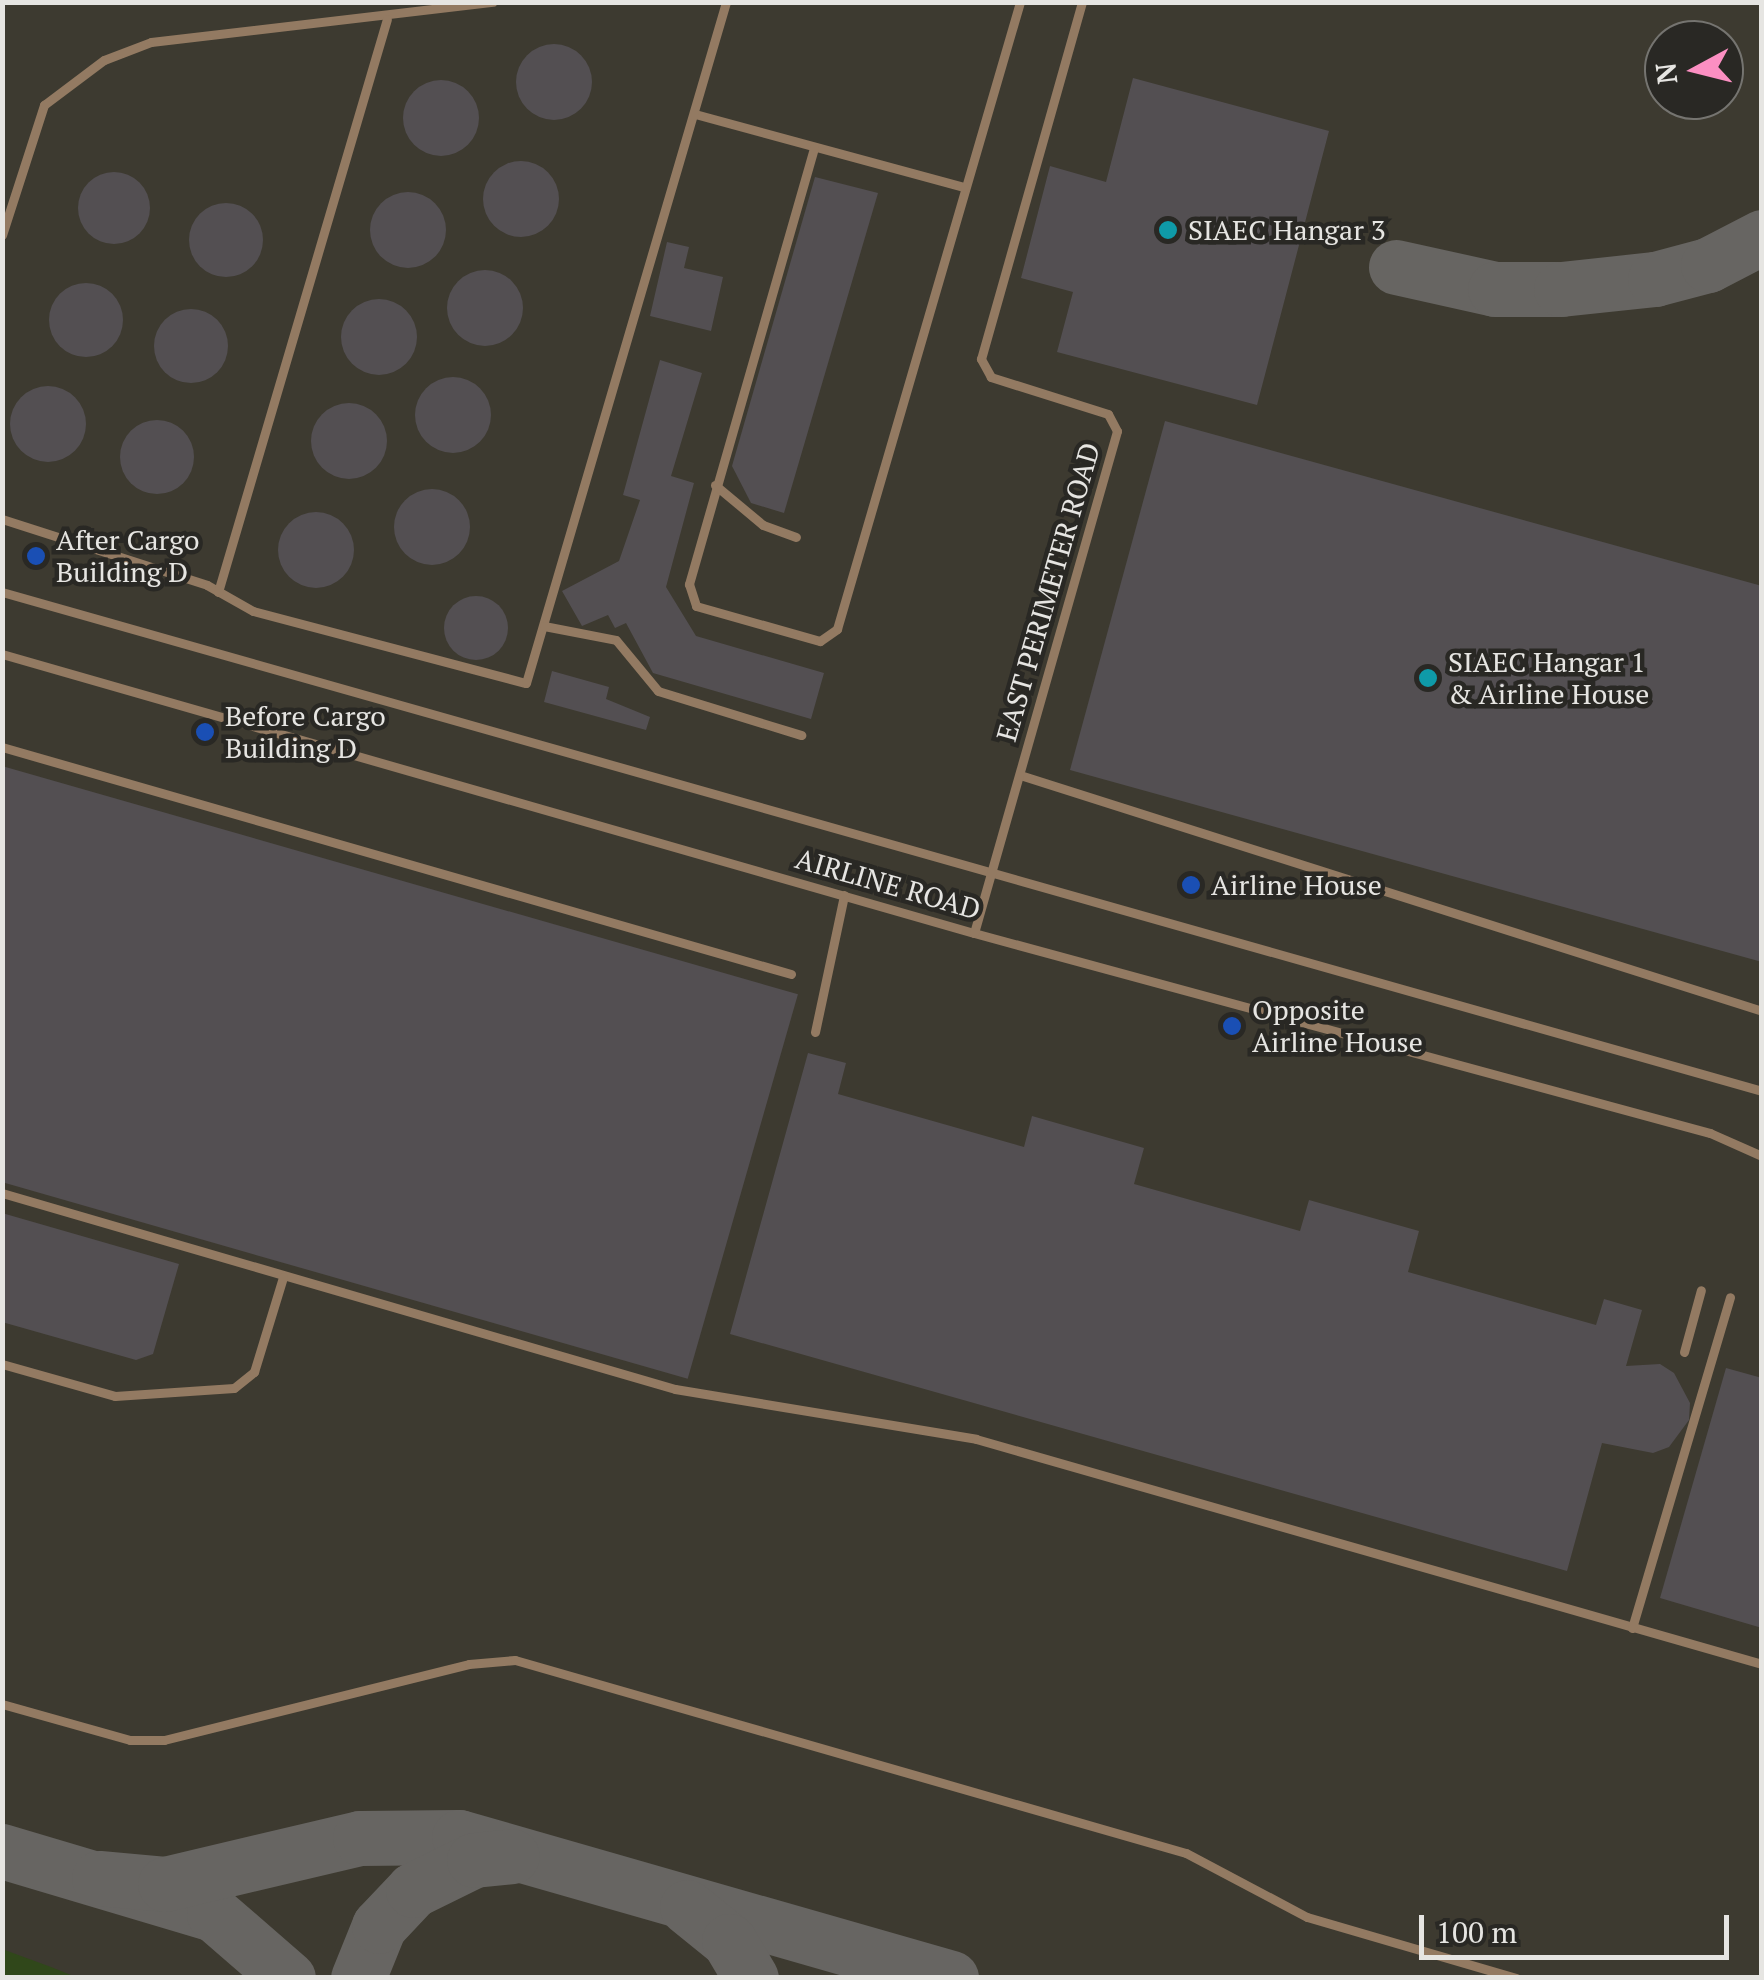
<!DOCTYPE html>
<html>
<head>
<meta charset="utf-8">
<style>
	body { margin:0 }
	#map { position:relative; width:1764px; height:1980px; overflow:hidden; background:#33312e; font-family:"PT Serif",serif }
	div>[style] { position:absolute }
	[style*='--x'] { left:calc(var(--x)*1px); top:calc(var(--y)*1px); width:calc(var(--w)*1px); rotate:calc(var(--a)*1deg) }
	.built>* { inset:0; background:#3d3a30 }
	.green>* { inset:0; background:#30471a }
	.taxiway>* { height:55px; margin:-27.5px; padding:0 27.5px; transform-origin:27.5px; border-radius:27.5px; background:#676562 }
	.building>* { inset:0; background:#534f52; transform-origin:0 0 }
	.round { border-radius:50% }
	.lane>* { height:9px; margin:-4.5px; padding:0 4.5px; transform-origin:4.5px; border-radius:4.5px; background:#937a62 }
	.dots>* { width:28px; height:28px; translate:-50% -50%; box-sizing:border-box; border:5px solid #292824; border-radius:50% }
	span { translate:-50% -50%; white-space:nowrap; text-align:center; line-height:1.15; -webkit-text-stroke:9px #292824; paint-order:stroke }
	.poi-label { font-size:28px; color:#e6e5e2 }
	.left { translate:0 -50%; text-align:left }
	.street-label { font-size:28px; color:#e6e5e2 }
	.frame { position:absolute; inset:0; border:5px solid #e6e5e2; pointer-events:none }
	.north { position:absolute; left:1644px; top:20px; width:100px; height:100px; box-sizing:border-box; background:#292824; border:2px solid #757470; border-radius:50%; rotate:263deg; font-size:28px; font-weight:700; line-height:40px; text-align:center; color:#e6e5e2 }
	.north::after { content:''; display:block; margin:auto; width:35px; height:45px; background:#fc8fc2; clip-path:polygon(50% 0,100% 100%,50% 72%,0 100%) }
	.scale { position:absolute; left:1419px; top:1915px; width:310px; height:45px; box-sizing:border-box; border:5px solid #e6e5e2; border-top:0; padding-left:12px; font-size:30px; line-height:35px; white-space:nowrap; color:#e6e5e2; -webkit-text-stroke:8px #292824; paint-order:stroke }
</style>
</head>
<body>
<div id="map">
	<div class="built">
		<i style="clip-path:polygon(evenodd,3px 3px,1761px 3px,1761px 1977px,3px 1977px,3px 3px,1664px 40px,1724px 40px,1724px 100px,1664px 100px,1664px 40px)"></i>
	</div>
	<div class="green">
		<i style="clip-path:polygon(2px 1949px,51px 1967px,76px 1977px,3px 1977px)"></i>
	</div>
	<div class="taxiway">
		<i style="--x:1396;--y:267;--w:101;--a:12.5"></i>
		<i style="--x:1495;--y:289;--w:66;--a:0"></i>
		<i style="--x:1561;--y:289;--w:95;--a:-6.1"></i>
		<i style="--x:1655;--y:279;--w:55;--a:-14.8"></i>
		<i style="--x:1708;--y:265;--w:61;--a:-27.4"></i>
		<i style="--x:2;--y:1851;--w:221;--a:16.6"></i>
		<i style="--x:214;--y:1914;--w:98;--a:40.9"></i>
		<i style="--x:99;--y:1878;--w:66;--a:5.2"></i>
		<i style="--x:165;--y:1884;--w:200;--a:-13.3"></i>
		<i style="--x:360;--y:1838;--w:99;--a:-0.6"></i>
		<i style="--x:459;--y:1837;--w:512;--a:15.99"></i>
		<i style="--x:687;--y:1907;--w:54;--a:39"></i>
		<i style="--x:729;--y:1941;--w:43;--a:59.3"></i>
		<i style="--x:358;--y:1978;--w:56;--a:-68"></i>
		<i style="--x:379;--y:1926;--w:50;--a:-46.6"></i>
		<i style="--x:413;--y:1890;--w:68;--a:-26.2"></i>
		<i style="--x:474;--y:1860;--w:38;--a:-6"></i>
	</div>
	<div class="building">
		<i class="round" style="left:516px;top:44px;width:76px;height:76px"></i>
		<i style="clip-path:polygon(1133px 78px,1329px 131px,1257px 405px,1057px 352px,1073px 292px,1021px 278px,1050px 166px,1106px 182px)"></i>
		<i class="round" style="left:403px;top:80px;width:76px;height:76px"></i>
		<i class="round" style="left:483px;top:161px;width:76px;height:76px"></i>
		<i class="round" style="left:78px;top:172px;width:72px;height:72px"></i>
		<i style="clip-path:polygon(815px 177px,878px 193px,784px 513px,751px 503px,732px 466px)"></i>
		<i class="round" style="left:370px;top:192px;width:76px;height:76px"></i>
		<i class="round" style="left:189px;top:203px;width:74px;height:74px"></i>
		<i style="clip-path:polygon(667px 242px,689px 247px,684px 268px,723px 277px,711px 331px,650px 316px)"></i>
		<i class="round" style="left:447px;top:270px;width:76px;height:76px"></i>
		<i class="round" style="left:49px;top:283px;width:74px;height:74px"></i>
		<i class="round" style="left:341px;top:299px;width:76px;height:76px"></i>
		<i class="round" style="left:154px;top:309px;width:74px;height:74px"></i>
		<i style="clip-path:polygon(660px 360px,702px 373px,671px 476px,694px 483px,666px 587px,696px 636px,824px 673px,811px 719px,653px 673px,626px 623px,615px 628px,608px 615px,582px 626px,562px 591px,619px 561px,640px 500px,623px 495px)"></i>
		<i class="round" style="left:415px;top:377px;width:76px;height:76px"></i>
		<i class="round" style="left:10px;top:386px;width:76px;height:76px"></i>
		<i class="round" style="left:311px;top:403px;width:76px;height:76px"></i>
		<i class="round" style="left:120px;top:420px;width:74px;height:74px"></i>
		<i style="clip-path:polygon(1165px 421px,1762px 586px,1762px 962px,1070px 770px)"></i>
		<i class="round" style="left:394px;top:489px;width:76px;height:76px"></i>
		<i class="round" style="left:278px;top:512px;width:76px;height:76px"></i>
		<i class="round" style="left:444px;top:596px;width:64px;height:64px"></i>
		<i style="clip-path:polygon(552px 671px,609px 687px,606px 699px,650px 717px,646px 730px,544px 702px)"></i>
		<i style="left:2px;top:766px;width:828px;height:400px;rotate:16deg"></i>
		<i style="clip-path:polygon(808px 1053px,846px 1063px,838px 1094px,1024px 1147px,1032px 1116px,1144px 1148px,1134px 1184px,1300px 1231px,1309px 1200px,1419px 1231px,1408px 1272px,1596px 1325px,1604px 1299px,1642px 1310px,1626px 1366px,1660px 1364px,1674px 1373px,1690px 1403px,1689px 1420px,1669px 1447px,1653px 1453px,1602px 1443px,1567px 1571px,730px 1334px)"></i>
		<i style="clip-path:polygon(2px 1213px,179px 1264px,153px 1354px,136px 1360px,2px 1322px)"></i>
		<i style="clip-path:polygon(1726px 1368px,1762px 1378px,1762px 1628px,1660px 1598px)"></i>
	</div>
	<div class="lane">
		<i style="--x:695;--y:114;--w:278;--a:15.2"></i>
		<i style="--x:814;--y:148;--w:454;--a:106"></i>
		<i style="--x:689;--y:584;--w:23;--a:72"></i>
		<i style="--x:696;--y:606;--w:129;--a:15.8"></i>
		<i style="--x:820;--y:641;--w:21;--a:-35"></i>
		<i style="--x:837;--y:629;--w:653;--a:-73.73"></i>
		<i style="--x:2;--y:235;--w:137;--a:-72.1"></i>
		<i style="--x:44;--y:105;--w:75;--a:-36.9"></i>
		<i style="--x:104;--y:60;--w:50;--a:-21"></i>
		<i style="--x:151;--y:42;--w:344;--a:-6.7"></i>
		<i style="--x:715;--y:485;--w:62;--a:39.8"></i>
		<i style="--x:763;--y:525;--w:35;--a:20"></i>
		<i style="--x:2;--y:519;--w:215;--a:17.8"></i>
		<i style="--x:207;--y:585;--w:53;--a:29.5"></i>
		<i style="--x:253;--y:611;--w:282;--a:14.8"></i>
		<i style="--x:526;--y:683;--w:710;--a:-73.63"></i>
		<i style="--x:2;--y:592;--w:1829;--a:15.83"></i>
		<i style="--x:218;--y:592;--w:597;--a:-73.57"></i>
		<i style="--x:544;--y:626;--w:73;--a:11"></i>
		<i style="--x:616;--y:640;--w:66;--a:50.5"></i>
		<i style="--x:658;--y:691;--w:150;--a:17.1"></i>
		<i style="--x:2;--y:654;--w:1011;--a:16.02"></i>
		<i style="--x:974;--y:933;--w:763;--a:15.2"></i>
		<i style="--x:1710;--y:1133;--w:57;--a:23.9"></i>
		<i style="--x:2;--y:747;--w:821;--a:16.05"></i>
		<i style="--x:1020;--y:775;--w:779;--a:17.64"></i>
		<i style="--x:974;--y:933;--w:522;--a:-74.1"></i>
		<i style="--x:1117;--y:431;--w:19;--a:-118"></i>
		<i style="--x:1108;--y:414;--w:123;--a:-162.5"></i>
		<i style="--x:991;--y:377;--w:21;--a:-119"></i>
		<i style="--x:981;--y:359;--w:371;--a:-74.2"></i>
		<i style="--x:815;--y:1032;--w:140;--a:-78"></i>
		<i style="--x:2;--y:1193;--w:701;--a:16.24"></i>
		<i style="--x:675;--y:1389;--w:305;--a:9.4"></i>
		<i style="--x:976;--y:1439;--w:818;--a:15.97"></i>
		<i style="--x:1684;--y:1352;--w:64;--a:-74.7"></i>
		<i style="--x:2;--y:1364;--w:117;--a:15.8"></i>
		<i style="--x:115;--y:1396;--w:119;--a:-3.8"></i>
		<i style="--x:234;--y:1388;--w:26;--a:-39"></i>
		<i style="--x:254;--y:1372;--w:99;--a:-73"></i>
		<i style="--x:1632;--y:1628;--w:345;--a:-73.5"></i>
		<i style="--x:2;--y:1704;--w:133;--a:15.7"></i>
		<i style="--x:130;--y:1740;--w:34;--a:0"></i>
		<i style="--x:164;--y:1740;--w:314;--a:-14"></i>
		<i style="--x:469;--y:1664;--w:46;--a:-5"></i>
		<i style="--x:515;--y:1660;--w:698;--a:16.05"></i>
		<i style="--x:1186;--y:1853;--w:137;--a:27.9"></i>
		<i style="--x:1307;--y:1917;--w:218;--a:16.3"></i>
	</div>
	<div class="dots">
		<i style="left:1168px;top:230px;background:#0f9aa8"></i>
		<i style="left:36px;top:556px;background:#1a4fb4"></i>
		<i style="left:1428px;top:678px;background:#0f9aa8"></i>
		<i style="left:205px;top:732px;background:#1a4fb4"></i>
		<i style="left:1191px;top:885px;background:#1a4fb4"></i>
		<i style="left:1232px;top:1026px;background:#1a4fb4"></i>
	</div>
	<div class="poi-label">
		<span class="left" style="left:1188px;top:230px">SIAEC Hangar 3</span>
		<span class="left" style="left:56px;top:556px">After Cargo<br>Building D</span>
		<span class="left" style="left:1448px;top:678px">SIAEC Hangar 1<br>&amp; Airline House</span>
		<span class="left" style="left:225px;top:732px">Before Cargo<br>Building D</span>
		<span class="left" style="left:1211px;top:885px">Airline House</span>
		<span class="left" style="left:1252px;top:1026px">Opposite<br>Airline House</span>
	</div>
	<div class="street-label">
		<span style="left:1048px;top:592px;rotate:-74deg">EAST PERIMETER ROAD</span>
		<span style="left:888px;top:884px;rotate:16deg">AIRLINE ROAD</span>
	</div>
	<div class="frame"></div>
	<div class="north">N</div>
	<div class="scale">100 m</div>
</div>
</body>
</html>
